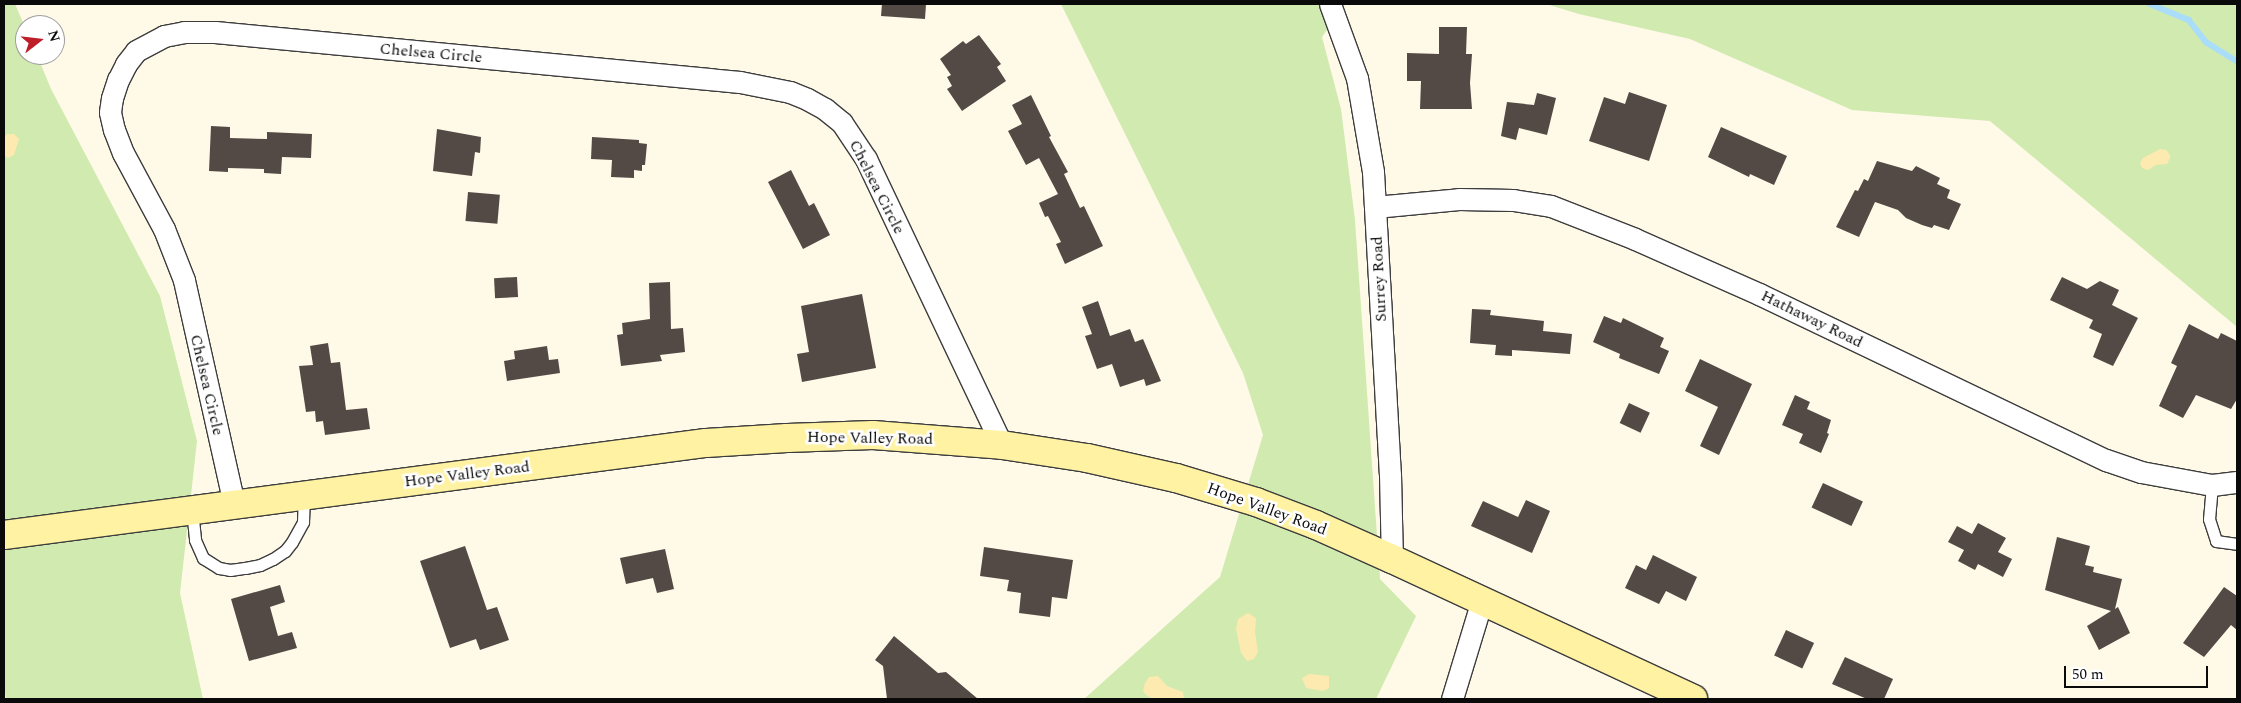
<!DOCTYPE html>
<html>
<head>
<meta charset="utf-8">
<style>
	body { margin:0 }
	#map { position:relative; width:2241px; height:703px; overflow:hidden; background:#fff9e7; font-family:Spectral,serif }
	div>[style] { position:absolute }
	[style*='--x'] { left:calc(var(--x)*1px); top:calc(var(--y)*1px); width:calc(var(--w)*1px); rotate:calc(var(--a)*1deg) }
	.green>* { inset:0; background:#d0eab0 }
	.sand>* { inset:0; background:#fdeab0 }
	.stream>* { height:5.5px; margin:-2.75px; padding:0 2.75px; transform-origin:2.75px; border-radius:2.75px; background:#a9ddf9 }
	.building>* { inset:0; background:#534a46; transform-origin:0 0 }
	.roads { filter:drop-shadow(1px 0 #3d3d3d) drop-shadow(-1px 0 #3d3d3d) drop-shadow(0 1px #3d3d3d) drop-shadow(0 -1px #3d3d3d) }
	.lane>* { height:11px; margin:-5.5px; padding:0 5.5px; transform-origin:5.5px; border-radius:5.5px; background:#fff }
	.street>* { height:21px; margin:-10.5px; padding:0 10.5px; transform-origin:10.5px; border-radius:10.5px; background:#fff }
	.secondary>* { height:28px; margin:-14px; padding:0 14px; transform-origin:14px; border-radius:14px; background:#fff2a2 }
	span { translate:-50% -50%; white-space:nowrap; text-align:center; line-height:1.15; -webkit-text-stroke:5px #fff; paint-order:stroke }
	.street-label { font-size:16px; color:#0a0a0a }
	.frame { position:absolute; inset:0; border:5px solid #0a0a0a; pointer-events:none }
	.north { position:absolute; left:15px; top:15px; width:50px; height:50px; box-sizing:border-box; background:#fff; border:1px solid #9d9d9d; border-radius:50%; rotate:74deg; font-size:14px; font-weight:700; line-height:20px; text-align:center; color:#0a0a0a }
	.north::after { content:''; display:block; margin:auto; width:18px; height:22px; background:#be1d2a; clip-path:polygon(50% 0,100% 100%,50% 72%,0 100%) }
	.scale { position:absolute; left:2064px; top:666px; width:144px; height:22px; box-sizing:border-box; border:2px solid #0a0a0a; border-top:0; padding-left:6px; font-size:15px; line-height:18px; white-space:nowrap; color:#0a0a0a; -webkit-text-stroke:4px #fff; paint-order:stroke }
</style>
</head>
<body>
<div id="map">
	<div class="green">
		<i style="clip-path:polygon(4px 4px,15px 4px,25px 27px,25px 55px,37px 55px,51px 89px,160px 296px,197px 441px,180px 593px,203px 699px,6px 699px,4px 686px)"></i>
		<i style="clip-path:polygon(1061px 4px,1345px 4px,1322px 37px,1341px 109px,1355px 220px,1380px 579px,1416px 616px,1376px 699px,1084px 699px,1220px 577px,1263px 435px,1243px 373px)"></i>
		<i style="clip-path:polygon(1546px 4px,2237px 4px,2237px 327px,1990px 121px,1852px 110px,1690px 39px,1579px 14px)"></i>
	</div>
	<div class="sand">
		<i style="clip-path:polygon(7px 134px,14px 134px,19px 139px,14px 155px,8px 158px,4px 155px,4px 138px)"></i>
		<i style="clip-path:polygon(2160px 149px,2166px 150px,2170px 155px,2170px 158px,2167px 164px,2156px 165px,2148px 170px,2142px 168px,2140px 163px,2143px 158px)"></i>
		<i style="clip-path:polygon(1248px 613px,1256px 618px,1255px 632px,1258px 652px,1254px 659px,1247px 661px,1241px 653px,1236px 629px,1238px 619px)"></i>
		<i style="clip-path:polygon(1309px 674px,1329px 676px,1329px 688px,1323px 691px,1306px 688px,1302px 678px)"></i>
		<i style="clip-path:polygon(1158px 676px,1167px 686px,1183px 692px,1184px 699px,1153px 699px,1146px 695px,1143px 691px,1145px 683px,1149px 677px)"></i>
	</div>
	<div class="stream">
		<i style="--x:2150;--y:4;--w:42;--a:22.3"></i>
		<i style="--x:2189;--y:20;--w:28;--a:52"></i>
		<i style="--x:2206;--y:42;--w:36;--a:32"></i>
	</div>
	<div class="building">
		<i style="clip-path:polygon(882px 4px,926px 4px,925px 19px,881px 16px)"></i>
		<i style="clip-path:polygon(1439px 27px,1467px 27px,1466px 54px,1472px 54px,1470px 83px,1472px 109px,1420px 109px,1421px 81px,1407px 81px,1407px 53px,1439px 54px)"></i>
		<i style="clip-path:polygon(979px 35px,1001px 64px,997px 67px,1006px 81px,962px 111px,947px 89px,952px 86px,947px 77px,951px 75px,940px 59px,963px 41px,966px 44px)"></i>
		<i style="clip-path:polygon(1629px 92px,1667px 105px,1649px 161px,1589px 141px,1604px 97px,1625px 104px)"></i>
		<i style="clip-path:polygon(1537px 93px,1556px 98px,1547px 135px,1519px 128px,1516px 140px,1501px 136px,1507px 102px,1534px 105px)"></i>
		<i style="clip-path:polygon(1031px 95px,1051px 136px,1049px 137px,1068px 172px,1064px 174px,1080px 208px,1084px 206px,1103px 246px,1065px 264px,1056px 244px,1061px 242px,1048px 216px,1045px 217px,1039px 203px,1058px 194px,1039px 158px,1026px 165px,1008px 131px,1022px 124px,1012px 105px)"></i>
		<i style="clip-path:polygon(211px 126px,230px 127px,230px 138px,267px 139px,267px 132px,312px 134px,311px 158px,282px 157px,281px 174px,264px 173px,264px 169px,228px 168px,228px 172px,209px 171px)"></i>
		<i style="clip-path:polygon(1721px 127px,1787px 156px,1774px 185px,1750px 174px,1749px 177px,1708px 157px)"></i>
		<i style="clip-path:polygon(437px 129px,481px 137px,480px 153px,475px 152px,472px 176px,433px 171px)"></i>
		<i style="clip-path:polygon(592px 137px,639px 140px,639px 143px,647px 144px,645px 165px,642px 165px,642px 171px,634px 170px,634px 178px,611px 177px,612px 160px,591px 159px)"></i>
		<i style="clip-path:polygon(1877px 161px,1912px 171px,1916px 166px,1940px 178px,1937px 184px,1950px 190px,1947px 198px,1961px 204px,1949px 230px,1934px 225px,1932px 228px,1922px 225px,1906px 218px,1898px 210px,1875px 202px,1859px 237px,1836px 227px,1855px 190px,1858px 191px,1864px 179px,1868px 181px)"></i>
		<i style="clip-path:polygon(791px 170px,809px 206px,814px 203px,830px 235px,803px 249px,768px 182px)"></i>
		<i style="left:468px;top:192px;width:32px;height:29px;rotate:5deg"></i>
		<i style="left:517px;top:277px;width:20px;height:23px;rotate:87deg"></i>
		<i style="clip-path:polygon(2062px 277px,2087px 289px,2100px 281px,2119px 290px,2112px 305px,2138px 318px,2113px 366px,2093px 357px,2102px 334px,2089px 328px,2093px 320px,2050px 300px)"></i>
		<i style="clip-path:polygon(670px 282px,671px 329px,683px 328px,685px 352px,660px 355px,662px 361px,621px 366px,617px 335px,623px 334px,622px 323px,650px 319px,649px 283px)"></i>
		<i style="clip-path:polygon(862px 294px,876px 368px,802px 382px,797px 354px,809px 352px,801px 306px)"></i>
		<i style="clip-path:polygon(1098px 301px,1110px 336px,1130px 329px,1135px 342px,1143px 339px,1161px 381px,1146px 386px,1144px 379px,1120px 387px,1112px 364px,1097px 369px,1085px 336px,1092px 334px,1082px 307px)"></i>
		<i style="clip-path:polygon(1472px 309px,1491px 310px,1490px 315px,1544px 321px,1543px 331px,1572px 334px,1570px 354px,1512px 350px,1512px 356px,1495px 355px,1496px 345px,1470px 343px)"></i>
		<i style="clip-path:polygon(1604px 316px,1621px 323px,1623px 318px,1664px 338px,1660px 347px,1669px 351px,1659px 374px,1619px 358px,1620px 354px,1593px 342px)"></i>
		<i style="clip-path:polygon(2189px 324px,2218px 339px,2221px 333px,2237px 341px,2237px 399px,2231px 409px,2196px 395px,2183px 418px,2159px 406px,2177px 366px,2171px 363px)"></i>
		<i style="clip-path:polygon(328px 343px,331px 363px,340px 362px,346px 410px,367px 408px,370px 429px,325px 435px,323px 421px,316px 422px,315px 411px,306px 412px,299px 366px,313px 365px,310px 346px)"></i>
		<i style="clip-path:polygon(547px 346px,549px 360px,558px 359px,560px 373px,507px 381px,504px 361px,515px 359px,514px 351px)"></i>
		<i style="clip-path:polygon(1700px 359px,1752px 384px,1719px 455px,1700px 446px,1718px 407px,1685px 391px)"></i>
		<i style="clip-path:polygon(1795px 395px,1810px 402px,1807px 409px,1831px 420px,1827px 433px,1829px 434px,1821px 453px,1799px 443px,1803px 434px,1782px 425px)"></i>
		<i style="left:1629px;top:403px;width:23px;height:22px;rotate:25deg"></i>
		<i style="left:1823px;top:483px;width:44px;height:27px;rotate:25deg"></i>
		<i style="clip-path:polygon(1526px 500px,1550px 511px,1532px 553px,1471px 526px,1483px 501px,1518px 517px)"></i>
		<i style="clip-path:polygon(1978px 523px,2006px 538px,1998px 552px,2012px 559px,2003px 577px,1978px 564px,1975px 570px,1958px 561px,1964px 550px,1948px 542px,1957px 526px,1972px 534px)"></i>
		<i style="clip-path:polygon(2057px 537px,2090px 546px,2085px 565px,2094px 567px,2093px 572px,2122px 579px,2115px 609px,2118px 607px,2130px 633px,2099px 650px,2087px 626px,2111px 611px,2045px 590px)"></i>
		<i style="clip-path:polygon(465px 546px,487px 610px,497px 607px,509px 640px,480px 650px,476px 639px,450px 648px,420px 561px)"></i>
		<i style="clip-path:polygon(984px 547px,1073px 560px,1067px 599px,1052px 597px,1050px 617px,1019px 613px,1021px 593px,1007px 591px,1009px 580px,980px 576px)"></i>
		<i style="clip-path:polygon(665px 549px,674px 589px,657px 593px,653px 578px,626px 584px,620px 558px)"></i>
		<i style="clip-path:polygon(1653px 555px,1697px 577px,1686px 601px,1666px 591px,1659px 604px,1625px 588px,1636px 565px,1646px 570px)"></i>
		<i style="clip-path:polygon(280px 585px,285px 602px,270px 607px,278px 636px,292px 632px,297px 648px,249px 661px,231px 599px)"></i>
		<i style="clip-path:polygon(2224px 587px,2237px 596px,2237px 630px,2231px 625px,2204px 657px,2183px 643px)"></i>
		<i style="left:1786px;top:630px;width:31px;height:28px;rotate:25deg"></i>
		<i style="clip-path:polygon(894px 636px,938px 673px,946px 672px,978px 699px,887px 699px,883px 666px,875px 660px)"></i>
		<i style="clip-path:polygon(1845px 657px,1893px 679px,1884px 699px,1867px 699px,1832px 684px)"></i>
	</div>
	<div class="roads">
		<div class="lane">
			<i style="--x:2212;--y:485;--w:34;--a:95"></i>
			<i style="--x:2209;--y:519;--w:23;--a:72"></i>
			<i style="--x:2216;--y:541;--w:21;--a:8"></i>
			<i style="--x:192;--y:510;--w:30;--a:84"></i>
			<i style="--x:195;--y:540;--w:20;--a:66"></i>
			<i style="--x:203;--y:558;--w:19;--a:32"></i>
			<i style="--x:219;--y:568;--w:11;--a:10"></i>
			<i style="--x:230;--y:570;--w:15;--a:-8"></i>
			<i style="--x:245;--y:568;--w:15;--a:-11"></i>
			<i style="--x:260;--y:565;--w:14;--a:-25"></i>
			<i style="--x:273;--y:559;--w:14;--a:-34"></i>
			<i style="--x:285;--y:551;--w:11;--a:-52"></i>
			<i style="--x:292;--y:542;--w:23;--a:-61"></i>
			<i style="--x:303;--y:522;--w:27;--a:-88"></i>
		</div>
		<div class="street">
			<i style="--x:1330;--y:4;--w:79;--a:70"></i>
			<i style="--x:1357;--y:78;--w:95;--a:80.3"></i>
			<i style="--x:1373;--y:172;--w:302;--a:86.8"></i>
			<i style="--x:1390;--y:474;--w:85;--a:88.7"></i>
			<i style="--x:1375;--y:207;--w:84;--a:-5.4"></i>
			<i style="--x:1459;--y:199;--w:54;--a:1.1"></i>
			<i style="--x:1513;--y:200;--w:38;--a:9"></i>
			<i style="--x:1551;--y:206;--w:90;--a:21.4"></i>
			<i style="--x:1635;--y:239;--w:136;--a:23.9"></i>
			<i style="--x:1759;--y:294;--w:385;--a:25.6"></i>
			<i style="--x:2106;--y:460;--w:37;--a:19"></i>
			<i style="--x:2141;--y:472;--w:72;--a:10.4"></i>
			<i style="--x:2212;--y:485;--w:25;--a:-7"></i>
			<i style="--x:234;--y:504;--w:230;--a:-102.6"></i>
			<i style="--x:184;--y:280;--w:55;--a:-111.4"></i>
			<i style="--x:164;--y:229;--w:86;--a:-118.3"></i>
			<i style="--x:123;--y:153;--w:25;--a:-111"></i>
			<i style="--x:114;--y:130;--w:18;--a:-103"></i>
			<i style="--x:110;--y:112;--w:14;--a:-82"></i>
			<i style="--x:112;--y:98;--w:19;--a:-72"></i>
			<i style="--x:118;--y:80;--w:18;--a:-63"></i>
			<i style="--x:126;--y:64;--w:16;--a:-52"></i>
			<i style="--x:136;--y:51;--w:32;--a:-28"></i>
			<i style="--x:164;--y:36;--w:20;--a:-11"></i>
			<i style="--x:184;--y:32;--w:31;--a:0"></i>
			<i style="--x:215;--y:32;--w:527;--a:5.44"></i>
			<i style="--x:740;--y:82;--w:51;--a:11.3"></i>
			<i style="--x:790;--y:92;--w:18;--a:22"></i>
			<i style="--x:807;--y:99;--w:21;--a:29"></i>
			<i style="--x:825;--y:109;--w:22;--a:39"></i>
			<i style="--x:842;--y:123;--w:43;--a:56.3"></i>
			<i style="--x:866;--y:159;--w:317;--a:64.6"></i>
			<i style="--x:1452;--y:699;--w:103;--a:-73.1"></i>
		</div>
		<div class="secondary">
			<i style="--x:4;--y:535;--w:708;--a:-7.47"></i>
			<i style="--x:706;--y:443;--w:81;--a:-3.5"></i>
			<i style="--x:787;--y:438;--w:86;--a:-2"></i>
			<i style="--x:873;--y:435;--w:129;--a:4.4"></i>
			<i style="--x:1002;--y:445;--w:86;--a:8.7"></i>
			<i style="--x:1087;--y:458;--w:91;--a:12.7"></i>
			<i style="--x:1176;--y:478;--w:84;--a:16.7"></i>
			<i style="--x:1256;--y:502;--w:64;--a:21"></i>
			<i style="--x:1316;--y:525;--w:83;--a:24.1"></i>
			<i style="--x:1392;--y:559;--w:332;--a:24.9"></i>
		</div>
	</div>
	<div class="street-label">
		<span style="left:431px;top:53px;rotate:5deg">Chelsea Circle</span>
		<span style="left:877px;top:187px;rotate:63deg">Chelsea Circle</span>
		<span style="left:1379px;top:279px;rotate:-93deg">Surrey Road</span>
		<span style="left:1812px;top:319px;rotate:26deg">Hathaway Road</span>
		<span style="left:207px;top:385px;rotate:77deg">Chelsea Circle</span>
		<span style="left:870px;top:438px;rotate:1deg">Hope Valley Road</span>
		<span style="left:467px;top:474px;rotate:-7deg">Hope Valley Road</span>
		<span style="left:1267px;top:509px;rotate:20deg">Hope Valley Road</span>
	</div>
	<div class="frame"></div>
	<div class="north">N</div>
	<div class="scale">50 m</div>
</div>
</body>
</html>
